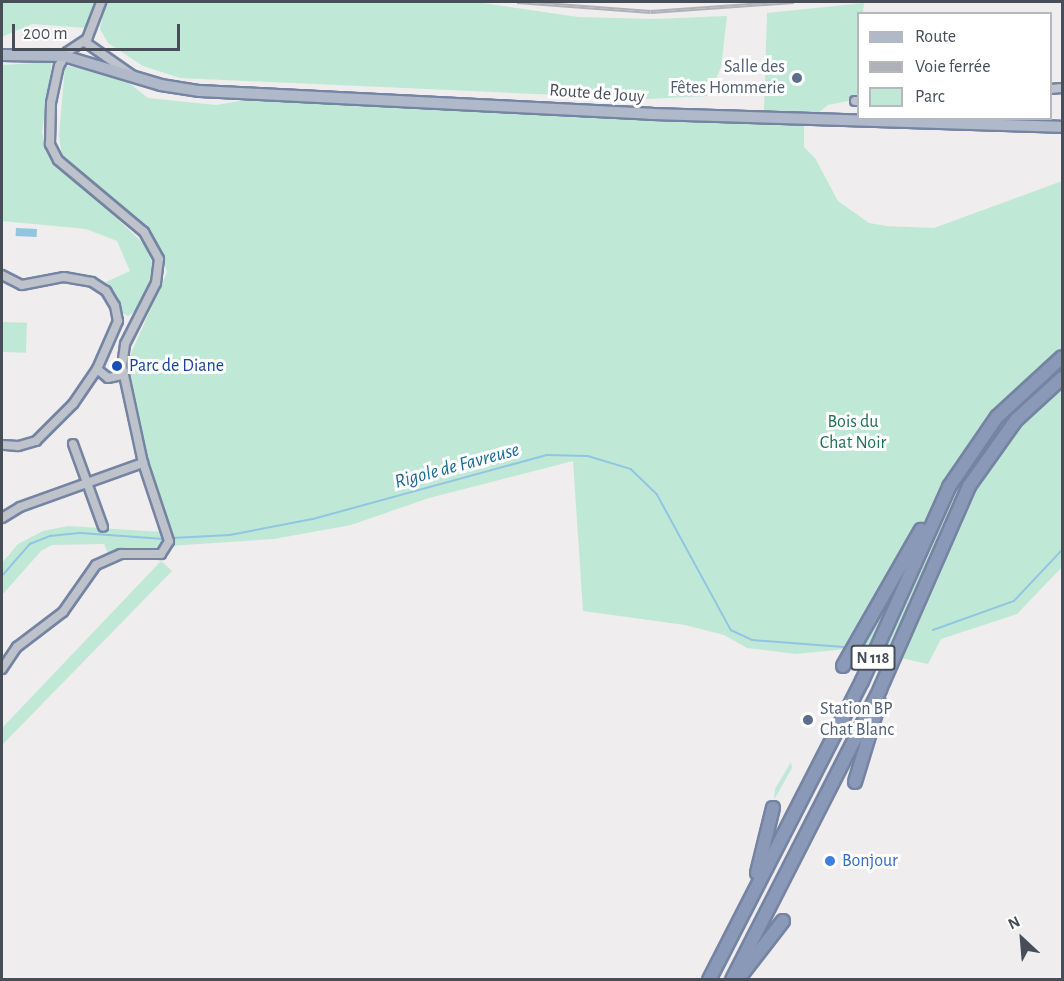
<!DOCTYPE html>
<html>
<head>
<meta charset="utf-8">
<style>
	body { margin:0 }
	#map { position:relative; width:1064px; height:981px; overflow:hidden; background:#efeded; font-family:"Alegreya Sans",sans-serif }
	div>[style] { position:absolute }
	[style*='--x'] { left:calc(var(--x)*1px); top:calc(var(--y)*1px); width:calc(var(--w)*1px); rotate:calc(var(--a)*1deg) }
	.green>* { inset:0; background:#bfe9d6; transform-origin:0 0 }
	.water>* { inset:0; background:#91c5e2; transform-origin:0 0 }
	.stream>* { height:1.5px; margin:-0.75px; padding:0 0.75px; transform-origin:0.75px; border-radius:0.75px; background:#91c5e2 }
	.roads { filter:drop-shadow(2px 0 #7584a3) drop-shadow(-2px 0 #7584a3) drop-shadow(0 2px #7584a3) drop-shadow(0 -2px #7584a3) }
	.minor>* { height:8px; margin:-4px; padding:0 4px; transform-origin:4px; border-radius:4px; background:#bdc2cb }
	.major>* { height:10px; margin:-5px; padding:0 5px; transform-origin:5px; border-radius:5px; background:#afb9c9 }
	.highway>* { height:12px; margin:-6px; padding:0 6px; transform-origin:6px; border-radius:6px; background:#8a99b7 }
	.rail>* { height:4px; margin-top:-2px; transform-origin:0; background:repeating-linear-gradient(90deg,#fff 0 4.5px,#b0b1b7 0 9px); box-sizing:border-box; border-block:2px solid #b0b1b7 }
	.dots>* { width:16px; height:16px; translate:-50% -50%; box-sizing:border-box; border:3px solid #fff; border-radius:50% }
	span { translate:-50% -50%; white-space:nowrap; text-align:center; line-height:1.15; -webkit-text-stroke:6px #fff; paint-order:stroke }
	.shield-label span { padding:2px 4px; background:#fff; border:2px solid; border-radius:4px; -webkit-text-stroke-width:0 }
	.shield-label { font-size:16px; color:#474e58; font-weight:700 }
	.service-label { font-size:18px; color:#4e5e75 }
	.right { translate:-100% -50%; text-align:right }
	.left { translate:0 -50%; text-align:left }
	.street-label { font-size:18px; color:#474e58 }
	.transit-label { font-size:18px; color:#164399 }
	.park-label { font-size:18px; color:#207154 }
	.shop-label { font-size:18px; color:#366cbe }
	.water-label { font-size:20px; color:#1b6b97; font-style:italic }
	.frame { position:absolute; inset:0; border:3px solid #474e58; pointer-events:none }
	.legend { position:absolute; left:857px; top:12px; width:195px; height:108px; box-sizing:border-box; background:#fff; border:2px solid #b5b8bc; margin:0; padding:8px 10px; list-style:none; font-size:18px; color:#474e58 }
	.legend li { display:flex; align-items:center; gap:12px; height:30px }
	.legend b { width:30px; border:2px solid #b5b8bc }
	.north { position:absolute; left:992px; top:909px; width:60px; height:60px; -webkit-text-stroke:4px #fff; paint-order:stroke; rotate:334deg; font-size:16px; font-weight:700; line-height:24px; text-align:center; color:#474e58 }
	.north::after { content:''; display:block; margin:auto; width:21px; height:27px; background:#474e58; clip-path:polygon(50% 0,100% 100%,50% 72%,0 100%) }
	.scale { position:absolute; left:12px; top:24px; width:168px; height:27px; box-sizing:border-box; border:3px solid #474e58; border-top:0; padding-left:8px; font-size:18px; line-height:21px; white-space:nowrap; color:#474e58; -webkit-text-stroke:4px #fff; paint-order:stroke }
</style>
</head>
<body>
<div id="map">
	<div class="green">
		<i style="clip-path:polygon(2px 2px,95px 2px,86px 28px,32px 24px,2px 37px)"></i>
		<i style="clip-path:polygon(105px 2px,476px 2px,578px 17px,654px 19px,727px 16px,721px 67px,709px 96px,647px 99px,180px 78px,143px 66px,108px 43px,100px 29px)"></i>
		<i style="clip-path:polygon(864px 3px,863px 13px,858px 14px,858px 99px,828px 105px,818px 113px,764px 110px,767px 13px)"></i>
		<i style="clip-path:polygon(52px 62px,42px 132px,47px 153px,144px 244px,152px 262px,151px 282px,140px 308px,128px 316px,122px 313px,118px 298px,106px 282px,130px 271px,117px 241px,86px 229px,2px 221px,2px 65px)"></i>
		<i style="clip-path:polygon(65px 66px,90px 69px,129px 83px,148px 98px,216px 105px,263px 97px,804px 124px,804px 147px,815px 158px,838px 201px,869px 223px,886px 226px,934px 228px,1062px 181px,1062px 567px,1017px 614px,941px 639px,928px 664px,856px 648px,796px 654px,747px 648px,724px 635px,685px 625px,583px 611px,573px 461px,429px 498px,351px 525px,274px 539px,169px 546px,147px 474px,128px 391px,129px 358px,167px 272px,162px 257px,62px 156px,59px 136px)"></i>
		<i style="left:2px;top:322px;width:25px;height:30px;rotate:2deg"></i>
		<i style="clip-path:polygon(68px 526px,163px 532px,166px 542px,155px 551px,129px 549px,108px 553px,104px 544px,52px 545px,41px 551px,2px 595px,2px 563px,18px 544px,43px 531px)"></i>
		<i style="clip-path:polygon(161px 561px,172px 571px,3px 744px,3px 727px)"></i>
		<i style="clip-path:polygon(791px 762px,792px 768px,774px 800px,775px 789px)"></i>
	</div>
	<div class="water">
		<i style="left:16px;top:228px;width:21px;height:8px;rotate:3deg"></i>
	</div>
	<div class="stream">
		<i style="--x:172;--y:538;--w:58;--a:-3"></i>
		<i style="--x:230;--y:535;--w:85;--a:-10.9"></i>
		<i style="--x:313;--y:519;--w:243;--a:-15.3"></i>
		<i style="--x:547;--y:455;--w:41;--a:1.4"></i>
		<i style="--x:588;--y:456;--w:45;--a:16.8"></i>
		<i style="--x:631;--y:469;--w:36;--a:44"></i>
		<i style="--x:657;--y:494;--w:155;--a:61.4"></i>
		<i style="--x:731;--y:630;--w:23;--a:25"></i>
		<i style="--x:752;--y:640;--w:92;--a:4.4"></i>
		<i style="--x:2;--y:576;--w:43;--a:-48.8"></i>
		<i style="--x:30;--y:544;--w:22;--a:-22"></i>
		<i style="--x:50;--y:536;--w:31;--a:-6"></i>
		<i style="--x:81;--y:533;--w:83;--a:4.1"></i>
		<i style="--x:933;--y:630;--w:86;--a:-19.7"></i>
		<i style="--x:1014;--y:601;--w:70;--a:-46.7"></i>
	</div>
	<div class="roads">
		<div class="minor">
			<i style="--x:85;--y:42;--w:57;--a:35.1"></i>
			<i style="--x:1050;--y:89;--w:12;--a:-5"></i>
			<i style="--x:855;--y:101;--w:3;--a:0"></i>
			<i style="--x:2;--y:275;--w:22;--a:27"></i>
			<i style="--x:22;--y:285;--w:43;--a:-10.8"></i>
			<i style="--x:64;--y:277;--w:28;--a:10"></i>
			<i style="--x:92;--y:282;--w:17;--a:33"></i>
			<i style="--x:106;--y:291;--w:17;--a:59"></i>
			<i style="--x:115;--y:306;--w:15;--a:79"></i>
			<i style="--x:118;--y:321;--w:52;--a:113.6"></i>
			<i style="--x:97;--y:369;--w:42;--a:124.4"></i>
			<i style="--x:73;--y:404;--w:52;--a:135"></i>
			<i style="--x:36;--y:441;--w:19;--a:164"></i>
			<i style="--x:18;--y:446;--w:16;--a:-176"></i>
			<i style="--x:97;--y:369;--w:14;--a:39"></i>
			<i style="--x:108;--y:378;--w:14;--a:-12"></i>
			<i style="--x:73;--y:444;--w:88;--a:70.1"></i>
			<i style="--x:2;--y:518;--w:21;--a:-31"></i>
			<i style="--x:20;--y:507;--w:131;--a:-19.7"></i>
			<i style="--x:2;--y:669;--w:27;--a:-56"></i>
			<i style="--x:17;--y:647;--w:58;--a:-37.3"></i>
			<i style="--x:63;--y:612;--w:57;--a:-54.9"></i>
			<i style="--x:96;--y:565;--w:27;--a:-24"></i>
			<i style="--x:121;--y:554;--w:40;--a:0"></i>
			<i style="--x:161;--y:554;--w:15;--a:-58"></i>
			<i style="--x:169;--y:541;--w:82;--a:-108.4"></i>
			<i style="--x:143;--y:463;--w:99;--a:-102.2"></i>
			<i style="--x:122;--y:366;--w:22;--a:-82"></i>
			<i style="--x:125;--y:344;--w:68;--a:-63.1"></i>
			<i style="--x:156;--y:283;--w:24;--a:-83"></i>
			<i style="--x:159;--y:259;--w:31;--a:-119"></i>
			<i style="--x:144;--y:232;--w:112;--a:-140.1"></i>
			<i style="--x:58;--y:160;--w:18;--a:-117"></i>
			<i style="--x:50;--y:144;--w:41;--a:-88.6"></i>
			<i style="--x:51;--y:103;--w:38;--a:-78"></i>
			<i style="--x:59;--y:66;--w:16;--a:-60"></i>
			<i style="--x:67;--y:52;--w:24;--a:-33"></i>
			<i style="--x:87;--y:39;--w:40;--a:-69"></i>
		</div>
		<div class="major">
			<i style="--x:2;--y:55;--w:62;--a:0.9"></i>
			<i style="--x:64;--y:56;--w:101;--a:16.6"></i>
			<i style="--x:161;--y:85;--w:39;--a:9"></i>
			<i style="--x:200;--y:91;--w:451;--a:2.9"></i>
			<i style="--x:650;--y:114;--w:412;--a:1.8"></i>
		</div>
		<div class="highway">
			<i style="--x:843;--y:666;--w:157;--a:-60.2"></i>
			<i style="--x:855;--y:782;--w:83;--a:-73.1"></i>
			<i style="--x:757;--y:873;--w:67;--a:-76.2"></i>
			<i style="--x:742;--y:974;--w:67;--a:-52.3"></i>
			<i style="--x:709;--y:980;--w:336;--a:-62.9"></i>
			<i style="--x:862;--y:681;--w:213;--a:-65.8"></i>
			<i style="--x:949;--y:487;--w:85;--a:-55.6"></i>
			<i style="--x:997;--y:417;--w:88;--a:-42.7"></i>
			<i style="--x:732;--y:980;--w:326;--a:-63"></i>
			<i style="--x:880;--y:689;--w:222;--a:-66.3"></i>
			<i style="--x:969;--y:486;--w:81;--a:-54.5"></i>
			<i style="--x:1016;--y:420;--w:62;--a:-42.4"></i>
		</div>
	</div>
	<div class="rail">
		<i style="--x:517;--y:2;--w:134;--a:4.3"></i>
		<i style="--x:651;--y:12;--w:143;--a:-4"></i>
	</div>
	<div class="dots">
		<i style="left:797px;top:78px;background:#5c6f8a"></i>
		<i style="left:117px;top:366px;background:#1a4fb4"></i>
		<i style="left:808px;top:720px;background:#5c6f8a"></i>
		<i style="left:830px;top:861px;background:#3f7fe0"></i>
	</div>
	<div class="shield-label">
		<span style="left:873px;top:658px">N 118</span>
	</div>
	<div class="service-label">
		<span class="right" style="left:785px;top:78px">Salle des<br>Fêtes Hommerie</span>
		<span class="left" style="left:820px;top:720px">Station BP<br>Chat Blanc</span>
	</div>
	<div class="street-label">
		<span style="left:597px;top:94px;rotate:4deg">Route de Jouy</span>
	</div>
	<div class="transit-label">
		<span class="left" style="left:129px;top:366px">Parc de Diane</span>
	</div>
	<div class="park-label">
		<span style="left:853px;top:433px">Bois du<br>Chat Noir</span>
	</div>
	<div class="shop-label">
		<span class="left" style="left:842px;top:861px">Bonjour</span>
	</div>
	<div class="water-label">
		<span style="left:457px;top:466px;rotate:-15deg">Rigole de Favreuse</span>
	</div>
	<div class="frame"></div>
	<ul class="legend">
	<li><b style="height:8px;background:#afb9c9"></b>Route</li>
	<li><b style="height:8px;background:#b0b1b7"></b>Voie ferrée</li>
	<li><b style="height:16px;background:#bfe9d6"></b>Parc</li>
	</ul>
	<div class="north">N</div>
	<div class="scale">200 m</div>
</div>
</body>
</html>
